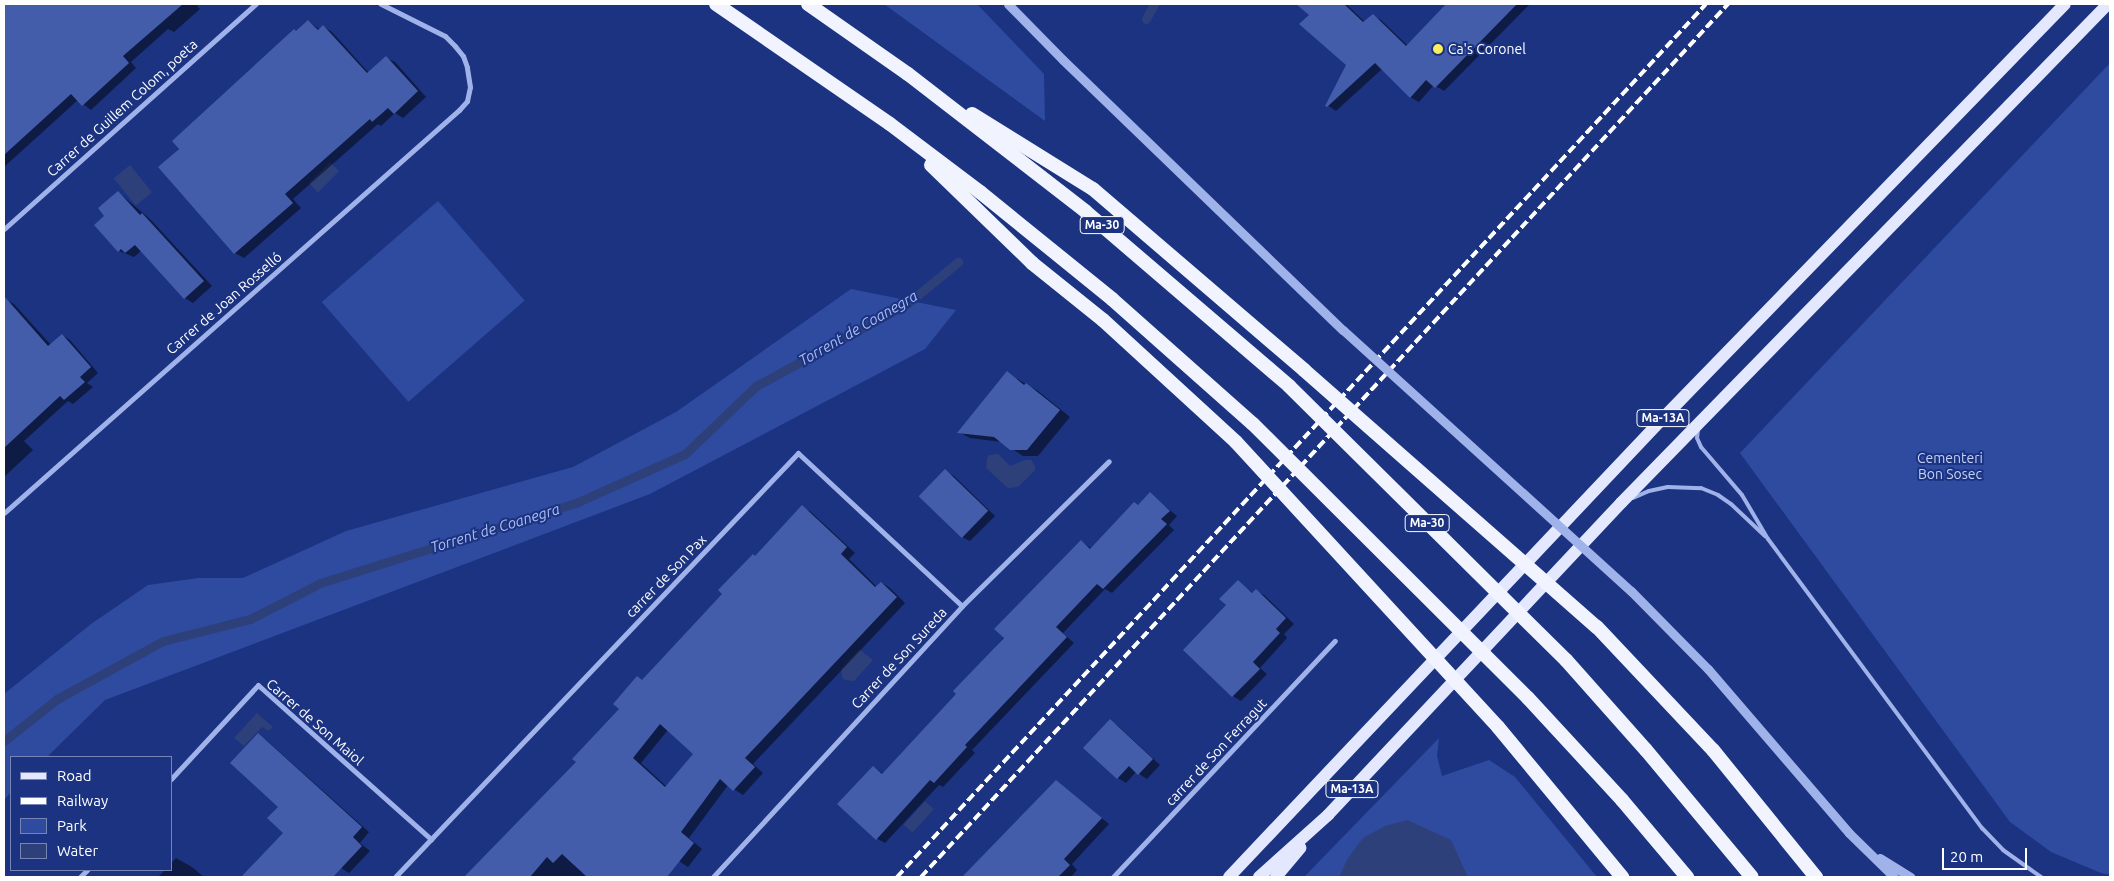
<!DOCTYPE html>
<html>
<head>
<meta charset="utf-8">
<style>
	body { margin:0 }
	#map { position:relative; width:2114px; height:881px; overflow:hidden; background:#1b3381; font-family:Ubuntu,sans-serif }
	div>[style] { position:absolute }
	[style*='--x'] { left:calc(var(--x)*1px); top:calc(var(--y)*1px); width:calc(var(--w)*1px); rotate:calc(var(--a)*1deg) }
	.green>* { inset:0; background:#2e4ba0; transform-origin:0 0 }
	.water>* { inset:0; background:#2e407a; transform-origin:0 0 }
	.shadow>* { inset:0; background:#0007 }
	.stream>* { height:9px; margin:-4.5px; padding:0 4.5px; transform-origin:4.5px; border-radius:4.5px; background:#2e407a }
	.building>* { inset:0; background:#445dab; transform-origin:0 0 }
	.service>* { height:4px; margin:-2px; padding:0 2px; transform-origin:2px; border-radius:2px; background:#a0b2ea }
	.minor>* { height:5px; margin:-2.5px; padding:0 2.5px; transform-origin:2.5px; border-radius:2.5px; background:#a0b2ea }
	.tertiary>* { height:9px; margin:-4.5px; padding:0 4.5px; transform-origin:4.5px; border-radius:4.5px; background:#a0b2ea }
	.primary>* { height:12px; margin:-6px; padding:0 6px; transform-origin:6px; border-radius:6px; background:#e3e8fe }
	.trunk>* { height:14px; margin:-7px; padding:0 7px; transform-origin:7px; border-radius:7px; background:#f1f4fe }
	.rail>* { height:4px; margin-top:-2px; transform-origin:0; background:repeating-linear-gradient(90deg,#fff 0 9px,transparent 0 13px) }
	.tertiary-bridge>* { height:9px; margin:-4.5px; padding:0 4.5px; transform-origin:4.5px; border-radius:4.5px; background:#a0b2ea }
	.trunk-bridge>* { height:14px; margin:-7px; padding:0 7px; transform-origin:7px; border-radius:7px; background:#f1f4fe }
	.dots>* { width:14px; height:14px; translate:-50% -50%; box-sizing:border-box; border:2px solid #1b3381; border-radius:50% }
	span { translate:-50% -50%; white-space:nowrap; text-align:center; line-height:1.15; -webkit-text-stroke:4px #1b3381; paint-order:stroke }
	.shield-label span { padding:1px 4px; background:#1b3381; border:1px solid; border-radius:4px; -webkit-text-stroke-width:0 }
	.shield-label { font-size:12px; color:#fff; font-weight:700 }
	.poi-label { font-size:14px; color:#fff }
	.left { translate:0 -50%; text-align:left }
	.street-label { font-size:14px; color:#fff }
	.park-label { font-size:14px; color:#c4d1f8 }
	.water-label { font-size:15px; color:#abbdf2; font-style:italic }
	.frame { position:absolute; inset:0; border:5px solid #fff; pointer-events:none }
	.legend { position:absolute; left:10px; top:756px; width:162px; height:115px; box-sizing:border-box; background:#1b3381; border:1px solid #7685b3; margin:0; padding:6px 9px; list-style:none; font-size:15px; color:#fff }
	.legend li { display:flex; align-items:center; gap:10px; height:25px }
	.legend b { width:25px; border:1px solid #7685b3 }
	.scale { position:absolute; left:1942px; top:848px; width:85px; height:22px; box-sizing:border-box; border:2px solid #fff; border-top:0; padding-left:6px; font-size:15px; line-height:18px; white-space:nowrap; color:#fff; -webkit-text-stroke:4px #1b3381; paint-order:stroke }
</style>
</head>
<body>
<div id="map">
	<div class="green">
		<i style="clip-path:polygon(884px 4px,977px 4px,1044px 74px,1045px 121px)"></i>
		<i style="clip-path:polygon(2110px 63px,2110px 875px,2101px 873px,2051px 852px,2010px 822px,1740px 453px)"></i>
		<i style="left:438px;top:201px;width:132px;height:154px;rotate:49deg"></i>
		<i style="clip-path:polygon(851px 289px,956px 310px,925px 349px,650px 494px,105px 700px,47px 757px,11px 757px,11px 792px,4px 800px,4px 694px,91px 624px,148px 585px,198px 578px,243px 578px,346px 531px,573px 467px,676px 412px)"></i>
		<i style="clip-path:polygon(1439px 738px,1437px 756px,1442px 776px,1489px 760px,1515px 777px,1597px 877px,1304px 877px)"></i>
	</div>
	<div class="water">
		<i style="left:330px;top:162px;width:13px;height:30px;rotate:45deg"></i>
		<i style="left:130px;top:165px;width:35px;height:21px;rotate:51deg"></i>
		<i style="clip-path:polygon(998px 454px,1010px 466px,1025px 460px,1031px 460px,1035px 466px,1035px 470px,1018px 487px,1008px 488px,986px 468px,987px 458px,989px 455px)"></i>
		<i style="clip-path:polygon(859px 649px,873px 660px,854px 681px,845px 680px,842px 677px,841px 669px)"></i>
		<i style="clip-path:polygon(257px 713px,273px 727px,268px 731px,262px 727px,244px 746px,234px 738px)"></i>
		<i style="left:925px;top:801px;width:12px;height:32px;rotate:42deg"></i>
		<i style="clip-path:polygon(1407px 820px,1451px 840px,1468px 877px,1339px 877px,1348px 858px,1363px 838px,1385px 826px)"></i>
	</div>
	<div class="shadow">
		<i style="clip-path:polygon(10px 4px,199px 4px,197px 6px,200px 9px,174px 32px,168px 29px,131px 62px,136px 68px,91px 110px,78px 100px,4px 167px,4px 9px)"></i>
		<i style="clip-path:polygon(1298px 4px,1346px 4px,1365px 22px,1373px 16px,1381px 20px,1408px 46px,1447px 4px,1530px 4px,1444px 91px,1434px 85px,1419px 102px,1410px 97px,1382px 69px,1336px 111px,1327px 105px,1347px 65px,1311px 15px)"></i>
		<i style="clip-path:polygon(309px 21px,320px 30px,324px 27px,332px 32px,369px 73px,386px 58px,395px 62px,426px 97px,403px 118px,395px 113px,381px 126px,378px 124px,293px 199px,301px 208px,244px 258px,235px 253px,160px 167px)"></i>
		<i style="clip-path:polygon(118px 192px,150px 219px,212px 286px,193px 303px,185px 298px,142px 250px,134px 257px,119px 251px,106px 216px)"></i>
		<i style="clip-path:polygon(6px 300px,14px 304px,51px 345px,62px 335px,70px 340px,98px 373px,87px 383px,93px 387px,73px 404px,68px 401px,24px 441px,33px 450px,4px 477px,4px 301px)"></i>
		<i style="clip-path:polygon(1007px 373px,1038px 391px,1070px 417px,1038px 456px,1023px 456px,1002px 442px,970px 438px,959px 432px)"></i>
		<i style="clip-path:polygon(945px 471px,954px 476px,995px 516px,970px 541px,962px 537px)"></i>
		<i style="clip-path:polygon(1150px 494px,1177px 516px,1169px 525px,1174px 530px,1112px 593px,1105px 589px,1063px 633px,1074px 643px,972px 750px,975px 753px,943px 787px,939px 785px,885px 843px,876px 838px,873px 767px,884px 774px,958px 694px,1081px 541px,1092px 549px)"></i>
		<i style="clip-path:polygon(evenodd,802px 507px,811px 512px,855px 553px,849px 559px,877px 587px,882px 583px,890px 588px,905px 603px,753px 764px,763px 773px,743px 795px,728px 785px,689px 838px,702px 849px,688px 867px,676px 859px,659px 877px,465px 877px,577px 762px,643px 681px,802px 507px,668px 730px,694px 754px,667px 787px,641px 763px,668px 730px)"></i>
		<i style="clip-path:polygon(1238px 582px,1253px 593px,1256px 591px,1264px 595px,1294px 624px,1284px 634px,1287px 638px,1260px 668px,1267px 674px,1241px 701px,1233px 696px,1185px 650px,1228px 605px)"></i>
		<i style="clip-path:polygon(1110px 721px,1118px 726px,1160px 765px,1147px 779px,1136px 772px,1126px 783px,1118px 778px)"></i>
		<i style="clip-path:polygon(258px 735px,266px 740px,369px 832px,360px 843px,370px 851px,349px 873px,341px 868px)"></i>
		<i style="clip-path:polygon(1056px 781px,1109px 824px,1072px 864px,1077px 870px,1071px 877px,964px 877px)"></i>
		<i style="clip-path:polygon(176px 858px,192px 867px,204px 877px,158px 877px,165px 870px,171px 870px,171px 863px)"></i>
	</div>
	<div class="stream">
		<i style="--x:1146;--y:19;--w:17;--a:-62"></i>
		<i style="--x:4;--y:741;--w:68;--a:-38.4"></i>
		<i style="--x:57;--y:699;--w:121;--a:-28.7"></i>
		<i style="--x:163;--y:641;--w:90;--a:-14.2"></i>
		<i style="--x:250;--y:619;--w:79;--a:-27.2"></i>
		<i style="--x:320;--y:583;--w:270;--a:-17.4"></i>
		<i style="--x:578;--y:502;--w:117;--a:-24.2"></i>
		<i style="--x:685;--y:454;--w:98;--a:-43.8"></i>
		<i style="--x:756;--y:386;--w:173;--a:-28.6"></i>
		<i style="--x:908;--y:303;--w:65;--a:-39.4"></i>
	</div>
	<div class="building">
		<i style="clip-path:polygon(4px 4px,183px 4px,123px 56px,129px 63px,82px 106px,71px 94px,4px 155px)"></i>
		<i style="clip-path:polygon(1296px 4px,1344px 4px,1363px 22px,1373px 14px,1406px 46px,1446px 4px,1517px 4px,1435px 88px,1426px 80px,1410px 98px,1375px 63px,1327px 107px,1325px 106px,1346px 65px,1299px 24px,1309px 15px)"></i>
		<i style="clip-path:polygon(308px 20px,318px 30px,323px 25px,367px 73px,386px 56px,418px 91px,394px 114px,388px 108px,372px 122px,370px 119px,285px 194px,293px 203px,234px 254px,158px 167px,179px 149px,172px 141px,294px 29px,296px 31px)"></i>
		<i style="clip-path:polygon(118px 191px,140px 215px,142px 213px,204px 281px,184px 299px,135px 245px,125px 253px,121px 249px,118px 252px,94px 225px,104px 216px,98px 208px)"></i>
		<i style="clip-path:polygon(4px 296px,48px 346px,62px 334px,91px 367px,80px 377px,85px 382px,64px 400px,60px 396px,4px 448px)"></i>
		<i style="clip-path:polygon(1007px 371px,1024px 385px,1026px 383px,1060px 410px,1027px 450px,1010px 450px,994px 437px,957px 433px)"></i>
		<i style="left:945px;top:469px;width:60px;height:38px;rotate:44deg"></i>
		<i style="clip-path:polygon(1150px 492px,1170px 511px,1161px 519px,1167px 524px,1103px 589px,1097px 584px,1056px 627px,1067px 637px,965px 745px,967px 747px,934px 783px,930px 780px,876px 840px,837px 804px,873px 766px,882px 774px,956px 694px,953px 691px,1004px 638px,994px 629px,1081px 540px,1090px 549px,1134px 502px,1138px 505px)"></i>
		<i style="clip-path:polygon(evenodd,802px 505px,847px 547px,841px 554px,875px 587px,881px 582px,897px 597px,745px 758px,755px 767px,733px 791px,720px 779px,681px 832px,694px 843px,667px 877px,587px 877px,562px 854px,553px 863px,547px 857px,530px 877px,464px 877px,576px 762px,572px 759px,619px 709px,613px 704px,637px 676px,642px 680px,722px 594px,718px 590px,753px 554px,755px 556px,802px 505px,660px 724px,693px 754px,665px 787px,633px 758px,660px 724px)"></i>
		<i style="clip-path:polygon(1238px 580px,1252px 593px,1256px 589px,1286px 618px,1276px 629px,1280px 633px,1253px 662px,1260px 669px,1232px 697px,1183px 650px,1226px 605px,1219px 599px)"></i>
		<i style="clip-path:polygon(1110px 719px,1153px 759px,1138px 775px,1129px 766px,1117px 779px,1083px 748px)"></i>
		<i style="clip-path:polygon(258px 733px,362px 827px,353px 837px,362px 846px,333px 877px,241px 877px,283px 833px,267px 818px,278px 807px,230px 763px)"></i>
		<i style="clip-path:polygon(1056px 780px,1102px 818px,1064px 859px,1070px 865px,1058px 877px,962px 877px)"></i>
	</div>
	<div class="service">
		<i style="--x:1698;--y:429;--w:9;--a:96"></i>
		<i style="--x:1697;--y:438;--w:10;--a:66"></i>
		<i style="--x:1701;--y:447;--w:63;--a:49.5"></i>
		<i style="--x:1742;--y:495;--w:51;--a:59.4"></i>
		<i style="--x:1768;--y:539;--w:360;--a:53.5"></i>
		<i style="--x:1982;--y:828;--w:30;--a:46"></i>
		<i style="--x:2003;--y:850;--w:47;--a:35.4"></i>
		<i style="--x:1633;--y:498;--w:17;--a:-24"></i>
		<i style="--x:1649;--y:491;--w:19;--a:-12"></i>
		<i style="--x:1668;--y:487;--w:33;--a:2"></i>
		<i style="--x:1701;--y:488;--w:18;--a:22"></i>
		<i style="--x:1718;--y:495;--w:16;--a:35"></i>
		<i style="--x:1731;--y:504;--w:47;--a:43.3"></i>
	</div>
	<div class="minor">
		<i style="--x:4;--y:229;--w:338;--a:-41.8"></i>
		<i style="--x:4;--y:513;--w:608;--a:-41.53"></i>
		<i style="--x:459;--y:110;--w:12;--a:-48"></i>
		<i style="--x:467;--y:101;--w:14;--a:-78"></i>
		<i style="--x:470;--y:87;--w:20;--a:-99"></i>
		<i style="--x:467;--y:67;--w:12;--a:-110"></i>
		<i style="--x:463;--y:56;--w:13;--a:-129"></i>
		<i style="--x:455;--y:46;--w:14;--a:-135"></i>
		<i style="--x:445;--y:36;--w:72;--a:-153.4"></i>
		<i style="--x:171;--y:779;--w:128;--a:-47.2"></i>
		<i style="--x:258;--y:685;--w:232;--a:41.7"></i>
		<i style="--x:80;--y:877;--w:10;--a:-45"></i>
		<i style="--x:395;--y:877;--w:585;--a:-46.45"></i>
		<i style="--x:798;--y:453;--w:224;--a:43"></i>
		<i style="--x:713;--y:877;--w:368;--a:-47.4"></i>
		<i style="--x:962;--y:606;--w:206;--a:-44.6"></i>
		<i style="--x:1113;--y:877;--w:324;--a:-46.8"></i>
	</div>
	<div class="tertiary">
		<i style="--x:1008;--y:4;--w:78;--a:45.5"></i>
		<i style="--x:1063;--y:60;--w:389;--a:44"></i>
		<i style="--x:1631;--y:591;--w:110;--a:45.4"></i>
		<i style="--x:1708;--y:669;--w:216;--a:49.3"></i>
		<i style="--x:1849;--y:833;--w:63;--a:44.4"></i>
		<i style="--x:1880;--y:858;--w:36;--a:32"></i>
	</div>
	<div class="primary">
		<i style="--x:1229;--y:877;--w:637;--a:-46.59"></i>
		<i style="--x:1667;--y:414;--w:571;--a:-45.85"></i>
		<i style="--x:1259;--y:877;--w:93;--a:-41.9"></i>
		<i style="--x:1328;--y:815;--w:428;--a:-46.8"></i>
		<i style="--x:1621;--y:503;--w:697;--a:-45.7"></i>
		<i style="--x:1276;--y:877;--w:38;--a:-50"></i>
	</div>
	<div class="trunk">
		<i style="--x:716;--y:4;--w:211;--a:34.6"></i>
		<i style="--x:890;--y:124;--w:113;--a:37.1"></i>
		<i style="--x:980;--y:192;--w:170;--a:39"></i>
		<i style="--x:1112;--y:299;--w:188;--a:41.6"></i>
		<i style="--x:808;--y:4;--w:122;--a:35"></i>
		<i style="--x:908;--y:74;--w:224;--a:37.7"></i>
		<i style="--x:1085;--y:211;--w:269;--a:40.6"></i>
		<i style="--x:972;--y:114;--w:142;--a:31.8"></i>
		<i style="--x:1093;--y:189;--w:278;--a:40.6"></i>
		<i style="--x:931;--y:165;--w:141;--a:44.1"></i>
		<i style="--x:1032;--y:263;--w:91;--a:38.8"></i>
		<i style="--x:1103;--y:320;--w:180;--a:42.5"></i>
		<i style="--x:1597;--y:627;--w:169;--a:46.7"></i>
		<i style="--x:1713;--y:750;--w:164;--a:51"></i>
		<i style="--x:1566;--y:660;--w:120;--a:48.4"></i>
		<i style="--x:1646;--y:750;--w:165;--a:50.2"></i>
		<i style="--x:1528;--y:698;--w:139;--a:47.3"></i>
		<i style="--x:1622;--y:800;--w:101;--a:49.8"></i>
		<i style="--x:1498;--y:727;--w:195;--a:50.4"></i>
	</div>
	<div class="rail">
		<i style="--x:897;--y:877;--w:1190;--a:-47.18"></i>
		<i style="--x:921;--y:877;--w:1189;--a:-47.25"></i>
	</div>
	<div class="tertiary-bridge">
		<i style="--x:1343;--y:330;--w:389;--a:42.2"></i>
	</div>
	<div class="trunk-bridge">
		<i style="--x:1304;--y:370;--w:390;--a:41.3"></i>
		<i style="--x:1289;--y:386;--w:390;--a:44.7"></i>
		<i style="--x:1253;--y:424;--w:388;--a:44.9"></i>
		<i style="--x:1236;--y:442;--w:387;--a:47.4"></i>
	</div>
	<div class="dots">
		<i style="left:1438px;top:49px;background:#fbed5c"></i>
	</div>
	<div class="shield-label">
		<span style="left:1102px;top:225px">Ma-30</span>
		<span style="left:1663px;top:418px">Ma-13A</span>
		<span style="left:1427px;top:523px">Ma-30</span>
		<span style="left:1352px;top:789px">Ma-13A</span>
	</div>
	<div class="poi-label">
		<span class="left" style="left:1448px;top:49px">Ca's Coronel</span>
	</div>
	<div class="street-label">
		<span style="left:122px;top:108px;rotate:-42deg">Carrer de Guillem Colom, poeta</span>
		<span style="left:224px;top:303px;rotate:-41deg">Carrer de Joan Rosselló</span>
		<span style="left:666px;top:576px;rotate:-46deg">carrer de Son Pax</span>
		<span style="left:899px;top:658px;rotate:-47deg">Carrer de Son Sureda</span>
		<span style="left:315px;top:722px;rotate:41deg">Carrer de Son Maiol</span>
		<span style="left:1216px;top:752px;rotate:-47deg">carrer de Son Ferragut</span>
	</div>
	<div class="park-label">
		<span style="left:1950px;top:466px">Cementeri<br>Bon Sosec</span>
	</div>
	<div class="water-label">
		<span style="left:858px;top:328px;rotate:-30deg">Torrent de Coanegra</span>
		<span style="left:495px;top:528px;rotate:-17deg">Torrent de Coanegra</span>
	</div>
	<div class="frame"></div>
	<ul class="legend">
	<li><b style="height:6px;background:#e3e8fe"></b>Road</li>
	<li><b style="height:6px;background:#fff"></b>Railway</li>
	<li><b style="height:14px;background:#2e4ba0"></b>Park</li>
	<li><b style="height:14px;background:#2e407a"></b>Water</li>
	</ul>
	<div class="scale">20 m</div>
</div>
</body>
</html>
